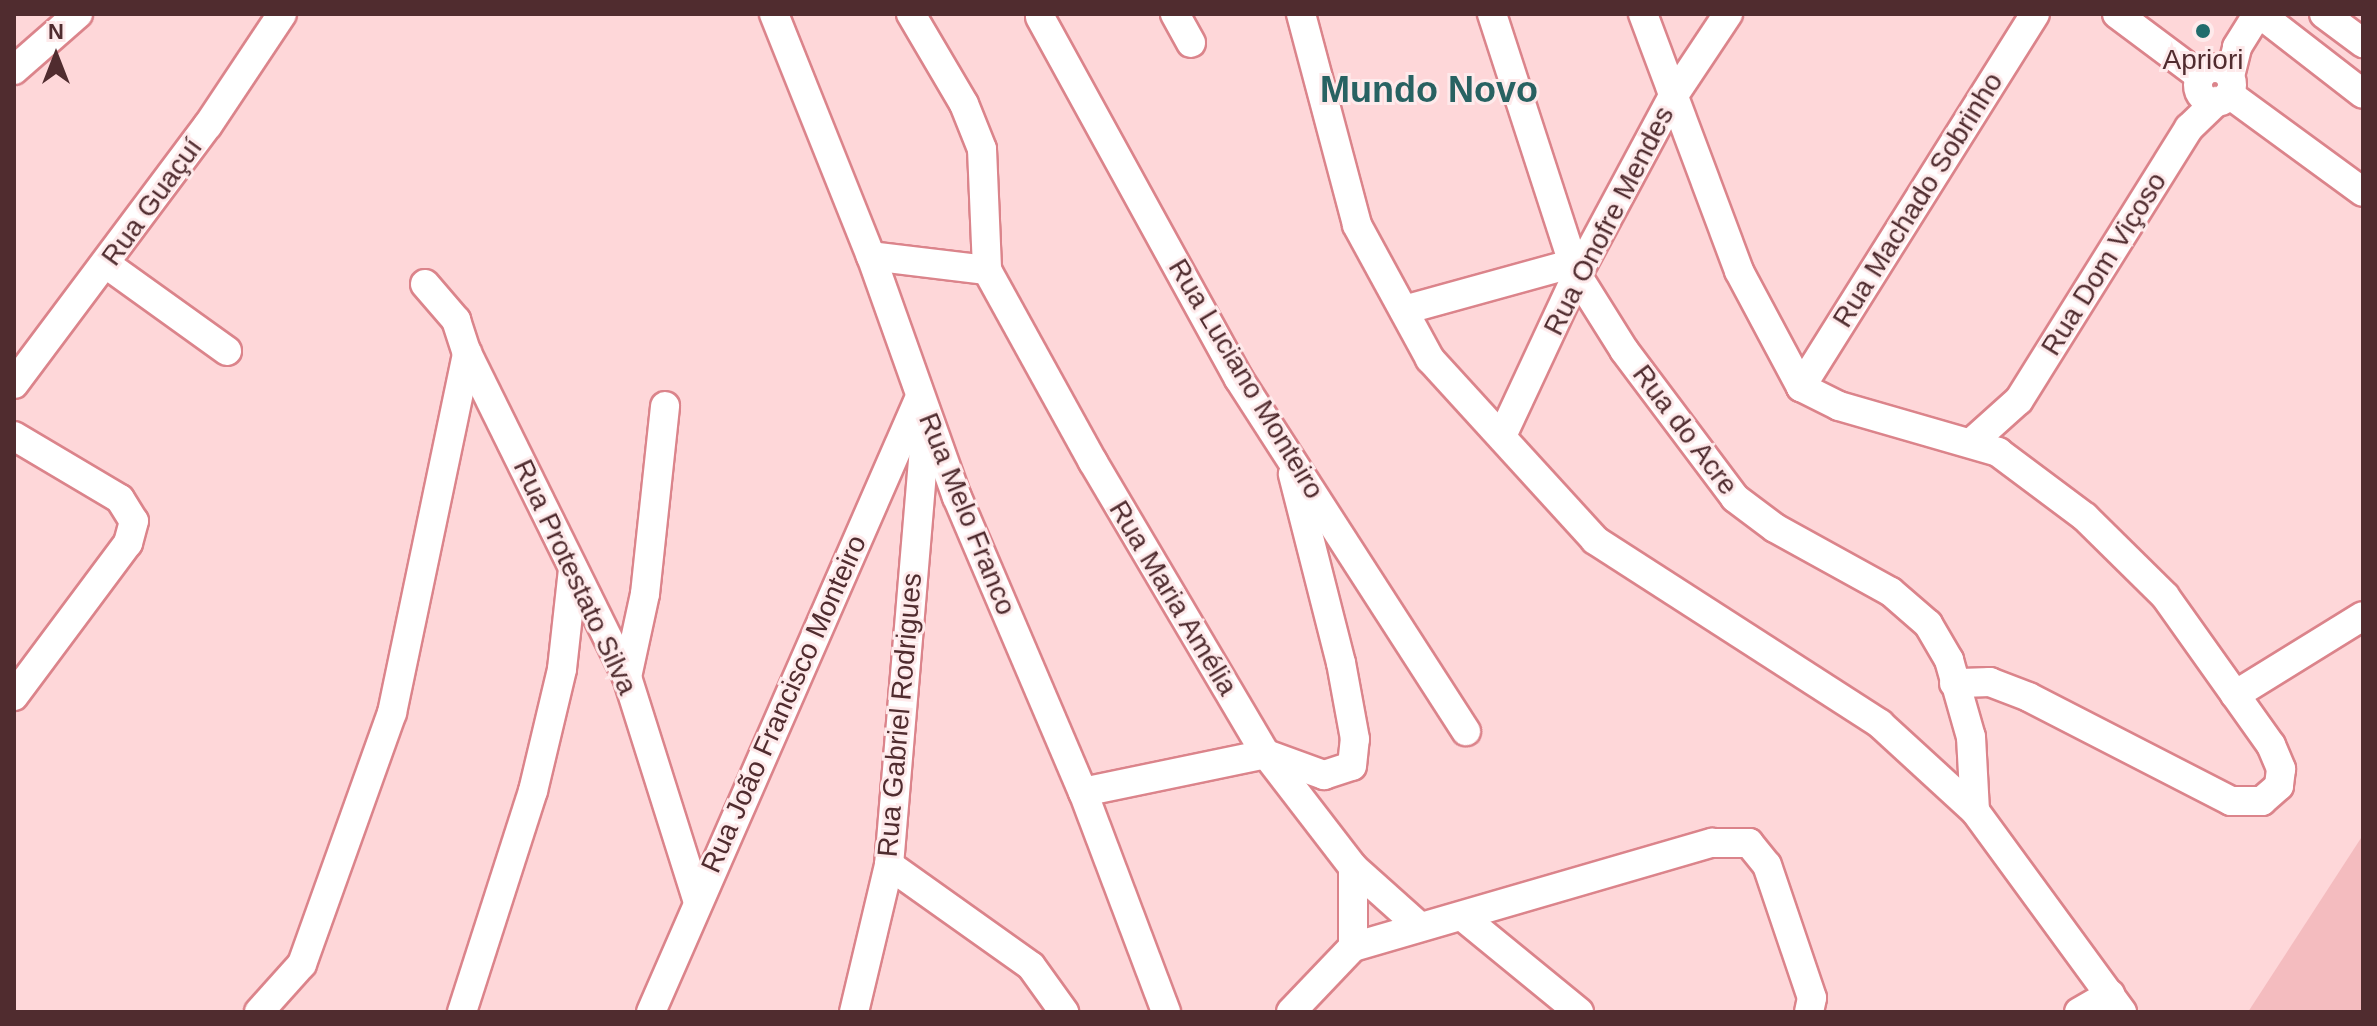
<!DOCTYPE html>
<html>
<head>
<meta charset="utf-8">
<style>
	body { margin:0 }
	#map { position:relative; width:2377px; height:1026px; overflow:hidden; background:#fed7d9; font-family:Helvetica,sans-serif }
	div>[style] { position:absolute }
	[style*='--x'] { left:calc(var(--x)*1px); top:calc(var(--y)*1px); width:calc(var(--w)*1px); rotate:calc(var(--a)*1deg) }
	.green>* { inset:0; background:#f4bcbf }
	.roads { filter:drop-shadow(2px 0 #db848b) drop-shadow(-2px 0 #db848b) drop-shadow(0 2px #db848b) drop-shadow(0 -2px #db848b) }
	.minor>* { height:28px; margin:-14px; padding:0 14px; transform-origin:14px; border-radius:14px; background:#fff }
	.minor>.ring { margin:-14px; padding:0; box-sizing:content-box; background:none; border:28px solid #fff; border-radius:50% }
	.dots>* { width:22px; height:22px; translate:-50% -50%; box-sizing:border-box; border:4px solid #feeaeb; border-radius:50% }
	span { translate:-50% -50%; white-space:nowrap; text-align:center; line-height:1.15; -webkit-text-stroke:6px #feeaeb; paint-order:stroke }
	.poi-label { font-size:28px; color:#502c2f }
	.street-label { font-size:28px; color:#502c2f }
	.district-label { font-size:36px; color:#286262; font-weight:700 }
	.frame { position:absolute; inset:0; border:16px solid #502c2f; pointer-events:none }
	.north { position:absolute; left:16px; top:16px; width:80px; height:80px; -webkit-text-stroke:6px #feeaeb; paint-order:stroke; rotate:0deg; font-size:22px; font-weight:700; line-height:32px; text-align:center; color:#502c2f }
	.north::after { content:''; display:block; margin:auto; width:28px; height:36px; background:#502c2f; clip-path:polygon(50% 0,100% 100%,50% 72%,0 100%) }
</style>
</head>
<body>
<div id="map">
	<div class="green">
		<i style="clip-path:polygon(2363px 835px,2363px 1012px,2248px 1012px)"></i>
	</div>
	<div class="roads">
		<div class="minor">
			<i style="--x:774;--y:14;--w:261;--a:68.2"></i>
			<i style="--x:871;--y:256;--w:256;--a:70.4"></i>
			<i style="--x:957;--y:497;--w:321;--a:66.9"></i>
			<i style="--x:1083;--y:792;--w:235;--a:69.3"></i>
			<i style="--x:911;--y:14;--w:104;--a:59.5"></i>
			<i style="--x:964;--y:104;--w:48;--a:68.2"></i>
			<i style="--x:982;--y:149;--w:121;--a:87.6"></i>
			<i style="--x:987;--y:270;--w:219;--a:61.1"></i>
			<i style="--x:1093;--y:462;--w:339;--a:59.4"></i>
			<i style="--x:1266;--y:754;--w:143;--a:52.4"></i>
			<i style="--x:1353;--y:867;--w:89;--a:41.8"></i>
			<i style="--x:1175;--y:14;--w:33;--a:61"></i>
			<i style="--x:1301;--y:14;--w:218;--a:75.1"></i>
			<i style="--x:1357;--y:225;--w:153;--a:61.4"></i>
			<i style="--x:1430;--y:359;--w:245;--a:47.6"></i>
			<i style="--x:1595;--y:540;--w:339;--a:32.8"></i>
			<i style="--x:1880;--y:724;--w:129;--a:42.5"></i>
			<i style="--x:1975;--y:811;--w:249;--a:53.8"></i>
			<i style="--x:1492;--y:14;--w:274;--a:72"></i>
			<i style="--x:1577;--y:275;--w:89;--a:57.9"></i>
			<i style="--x:1624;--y:350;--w:185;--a:53.1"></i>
			<i style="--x:1735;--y:498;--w:50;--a:36.9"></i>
			<i style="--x:1775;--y:528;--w:132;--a:28.9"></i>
			<i style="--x:1891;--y:592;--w:49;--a:40.9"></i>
			<i style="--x:1928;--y:624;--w:42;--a:59.7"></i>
			<i style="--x:1949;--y:660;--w:80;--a:74.1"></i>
			<i style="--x:1971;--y:737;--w:74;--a:86.9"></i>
			<i style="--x:1643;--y:14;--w:274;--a:69.5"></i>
			<i style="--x:1739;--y:271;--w:132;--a:61.9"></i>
			<i style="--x:1801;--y:387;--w:42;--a:26.6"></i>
			<i style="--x:1839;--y:406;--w:166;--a:16.1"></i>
			<i style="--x:1998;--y:452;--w:109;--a:36.8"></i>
			<i style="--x:2085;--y:517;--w:112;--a:44.6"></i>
			<i style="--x:2165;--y:596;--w:183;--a:54.6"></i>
			<i style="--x:2271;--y:745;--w:26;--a:67"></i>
			<i style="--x:2281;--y:769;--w:17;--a:97"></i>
			<i style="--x:2279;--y:786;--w:23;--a:139"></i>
			<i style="--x:2262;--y:801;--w:31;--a:180"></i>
			<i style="--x:2231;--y:801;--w:227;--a:-152.8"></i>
			<i style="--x:2029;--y:697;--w:42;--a:-159"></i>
			<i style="--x:1990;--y:682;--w:36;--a:178"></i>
			<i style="--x:2117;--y:14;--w:104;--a:36.8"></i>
			<i style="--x:2260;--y:14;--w:130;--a:37.8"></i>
			<i style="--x:2324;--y:14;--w:49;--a:36.6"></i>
			<i style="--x:1040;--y:17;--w:413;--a:61.2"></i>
			<i style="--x:1239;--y:379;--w:419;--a:57.2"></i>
			<i class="ring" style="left:2198px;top:68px;width:6px;height:6px"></i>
			<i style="--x:14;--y:70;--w:85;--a:-41.2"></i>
			<i style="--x:2230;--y:76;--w:30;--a:-76"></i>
			<i style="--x:2237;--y:47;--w:39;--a:-58"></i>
			<i style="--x:2229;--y:94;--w:166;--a:36.2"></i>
			<i style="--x:871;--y:256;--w:117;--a:6.9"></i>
			<i style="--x:106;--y:264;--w:149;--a:35.7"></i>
			<i style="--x:425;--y:284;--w:48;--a:49.3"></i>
			<i style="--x:456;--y:320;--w:35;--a:72"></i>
			<i style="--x:467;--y:353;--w:361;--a:63.7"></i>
			<i style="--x:627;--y:677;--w:233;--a:72.5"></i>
			<i style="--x:1404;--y:310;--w:173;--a:-15.4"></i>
			<i style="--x:14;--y:384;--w:324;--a:-53.2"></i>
			<i style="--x:208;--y:125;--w:133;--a:-56.3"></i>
			<i style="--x:1801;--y:387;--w:440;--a:-57.9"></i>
			<i style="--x:14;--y:436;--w:123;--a:30.7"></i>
			<i style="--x:120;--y:499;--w:26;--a:58"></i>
			<i style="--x:134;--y:521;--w:23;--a:105"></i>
			<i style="--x:128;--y:543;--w:191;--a:126.7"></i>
			<i style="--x:1502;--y:436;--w:178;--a:-65"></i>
			<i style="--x:1577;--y:275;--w:201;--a:-61.8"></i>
			<i style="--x:1672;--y:98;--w:101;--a:-56.3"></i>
			<i style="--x:1971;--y:443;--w:64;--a:-41.9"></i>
			<i style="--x:2019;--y:400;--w:321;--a:-58"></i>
			<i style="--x:2189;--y:128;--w:39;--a:-44"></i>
			<i style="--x:627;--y:677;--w:85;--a:-77.8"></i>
			<i style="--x:645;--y:594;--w:189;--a:-83.9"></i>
			<i style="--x:2235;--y:695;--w:150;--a:-31.7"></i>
			<i style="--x:1083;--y:792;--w:187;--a:-11.7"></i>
			<i style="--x:1266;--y:754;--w:62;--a:19.9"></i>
			<i style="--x:1324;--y:775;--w:29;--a:-18"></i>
			<i style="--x:1352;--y:766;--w:27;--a:-84"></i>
			<i style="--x:1355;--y:739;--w:77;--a:-100.4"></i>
			<i style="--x:1341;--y:663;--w:195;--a:-104.3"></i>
			<i style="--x:889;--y:865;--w:174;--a:35.4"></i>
			<i style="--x:1031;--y:966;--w:57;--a:54.3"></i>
			<i style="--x:1463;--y:917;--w:150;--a:39.3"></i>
			<i style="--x:1353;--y:947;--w:374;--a:-16.2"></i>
			<i style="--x:1712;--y:843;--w:37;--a:0"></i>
			<i style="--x:1749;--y:843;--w:28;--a:51"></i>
			<i style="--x:1767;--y:865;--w:140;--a:71.3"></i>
			<i style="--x:1812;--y:998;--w:14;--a:102"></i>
			<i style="--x:259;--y:1012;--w:64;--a:-48.1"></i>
			<i style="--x:302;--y:964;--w:267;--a:-70.3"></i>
			<i style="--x:392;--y:713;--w:368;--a:-78.2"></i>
			<i style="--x:462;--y:1012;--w:232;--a:-72.2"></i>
			<i style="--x:533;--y:791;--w:125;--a:-76.6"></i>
			<i style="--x:562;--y:669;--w:101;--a:-83.7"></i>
			<i style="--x:651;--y:1012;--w:671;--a:-66.38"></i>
			<i style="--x:854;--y:1012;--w:151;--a:-76.6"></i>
			<i style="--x:889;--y:865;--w:445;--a:-85.2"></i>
			<i style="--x:1291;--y:1012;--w:90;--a:-46.4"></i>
			<i style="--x:1353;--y:947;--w:80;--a:-90"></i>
			<i style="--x:2079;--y:1012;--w:36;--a:-30"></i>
		</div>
	</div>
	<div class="dots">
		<i style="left:2203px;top:31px;background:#216c6c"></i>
	</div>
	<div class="poi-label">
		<span style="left:2203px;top:60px">Apriori</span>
	</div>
	<div class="street-label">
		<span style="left:1918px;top:200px;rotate:-58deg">Rua Machado Sobrinho</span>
		<span style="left:152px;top:202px;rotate:-54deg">Rua Guaçuí</span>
		<span style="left:1609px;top:221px;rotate:-63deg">Rua Onofre Mendes</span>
		<span style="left:2104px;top:264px;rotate:-58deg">Rua Dom Viçoso</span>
		<span style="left:1246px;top:379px;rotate:59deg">Rua Luciano Monteiro</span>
		<span style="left:1685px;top:430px;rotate:53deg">Rua do Acre</span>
		<span style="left:967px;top:514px;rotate:68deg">Rua Melo Franco</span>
		<span style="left:575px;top:577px;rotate:65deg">Rua Protestato Silva</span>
		<span style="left:1173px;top:598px;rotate:59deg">Rua Maria Amélia</span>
		<span style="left:784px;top:704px;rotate:-66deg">Rua João Francisco Monteiro</span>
		<span style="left:900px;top:715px;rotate:-85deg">Rua Gabriel Rodrigues</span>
	</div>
	<div class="district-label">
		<span style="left:1429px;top:90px">Mundo Novo</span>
	</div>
	<div class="frame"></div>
	<div class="north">N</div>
</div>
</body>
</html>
